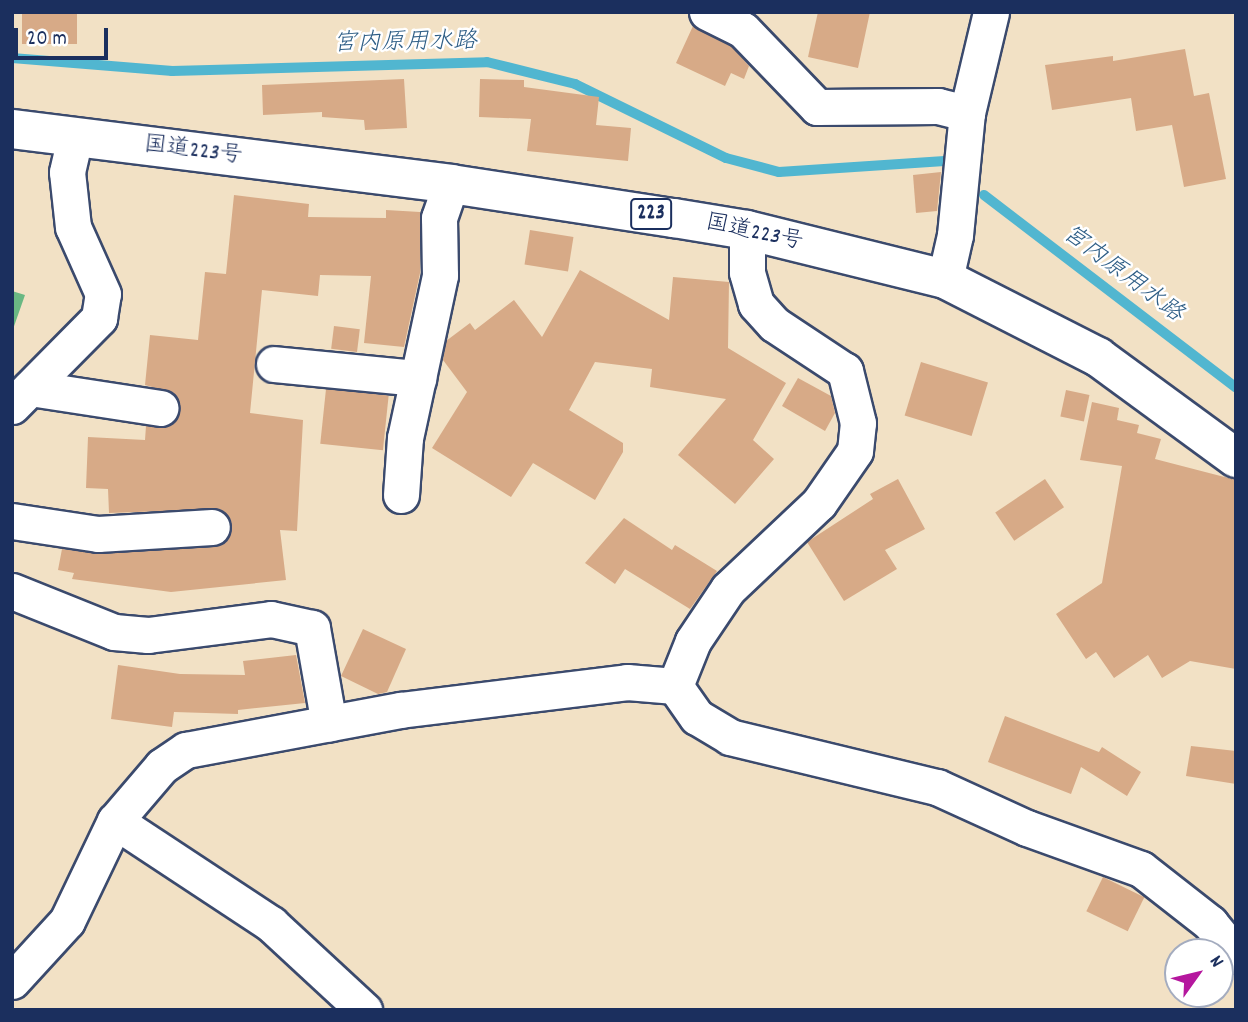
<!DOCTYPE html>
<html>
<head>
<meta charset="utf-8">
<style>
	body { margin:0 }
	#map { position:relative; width:1248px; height:1022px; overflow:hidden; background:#f2e1c5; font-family:Dekko,"Klee One",sans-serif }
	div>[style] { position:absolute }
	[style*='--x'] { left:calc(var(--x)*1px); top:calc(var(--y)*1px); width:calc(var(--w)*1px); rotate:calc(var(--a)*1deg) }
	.forest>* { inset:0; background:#6ab883 }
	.stream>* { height:10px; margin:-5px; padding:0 5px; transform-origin:5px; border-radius:5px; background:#51b6d0 }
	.building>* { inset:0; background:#d7aa87; transform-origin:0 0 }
	.roads { filter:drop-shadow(2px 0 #3b4a6d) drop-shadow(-2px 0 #3b4a6d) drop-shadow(0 2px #3b4a6d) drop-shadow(0 -2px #3b4a6d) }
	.minor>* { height:35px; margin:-17.5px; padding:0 17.5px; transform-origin:17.5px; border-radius:17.5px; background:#fff }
	.trunk>* { height:38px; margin:-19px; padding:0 19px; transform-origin:19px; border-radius:19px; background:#fff }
	span { translate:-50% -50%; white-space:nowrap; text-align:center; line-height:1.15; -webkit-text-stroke:5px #fff; paint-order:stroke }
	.shield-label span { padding:2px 5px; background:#fff; border:2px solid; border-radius:5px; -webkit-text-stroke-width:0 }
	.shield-label { font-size:21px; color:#1b2f5e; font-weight:700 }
	.street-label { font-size:23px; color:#1b2f5e }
	.water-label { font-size:24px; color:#2e5e86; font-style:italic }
	.frame { position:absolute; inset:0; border:14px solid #1b2f5e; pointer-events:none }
	.north { position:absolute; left:1164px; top:938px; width:70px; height:70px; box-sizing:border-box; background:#fff; border:2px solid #a4acbf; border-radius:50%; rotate:56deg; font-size:19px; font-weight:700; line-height:28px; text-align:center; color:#1b2f5e }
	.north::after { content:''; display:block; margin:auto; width:24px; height:32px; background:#b5179e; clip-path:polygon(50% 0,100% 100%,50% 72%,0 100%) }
	.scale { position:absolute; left:14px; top:28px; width:94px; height:32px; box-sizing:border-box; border:4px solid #1b2f5e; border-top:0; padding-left:9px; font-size:21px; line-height:24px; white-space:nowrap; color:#1b2f5e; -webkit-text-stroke:5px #fff; paint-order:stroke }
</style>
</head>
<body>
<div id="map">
	<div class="forest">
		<i style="clip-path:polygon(12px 291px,25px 295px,12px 332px)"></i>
	</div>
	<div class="stream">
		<i style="--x:12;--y:58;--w:161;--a:4.6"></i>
		<i style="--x:172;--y:71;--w:315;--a:-1.6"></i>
		<i style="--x:487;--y:62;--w:91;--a:14"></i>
		<i style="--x:575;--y:84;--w:168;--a:26.1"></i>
		<i style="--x:726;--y:158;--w:55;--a:14.8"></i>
		<i style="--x:779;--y:172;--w:166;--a:-3.8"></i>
		<i style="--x:984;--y:195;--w:317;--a:37.4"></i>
	</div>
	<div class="building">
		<i style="left:22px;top:12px;width:55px;height:32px"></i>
		<i style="clip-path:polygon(818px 12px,870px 12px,858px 68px,808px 57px)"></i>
		<i style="clip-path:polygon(693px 26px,731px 46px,749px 66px,744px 79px,731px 73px,725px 86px,676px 63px)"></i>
		<i style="clip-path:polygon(1185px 49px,1194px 96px,1209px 93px,1226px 179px,1184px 187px,1172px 125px,1136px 131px,1131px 98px,1052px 110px,1045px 65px,1113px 56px,1113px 61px)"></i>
		<i style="clip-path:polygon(404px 79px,407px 128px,365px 130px,364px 120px,322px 117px,322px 112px,263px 115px,262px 85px)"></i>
		<i style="clip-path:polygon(480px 79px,524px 80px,524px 87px,599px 97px,596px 125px,631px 128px,628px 161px,527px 151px,531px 119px,479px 117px)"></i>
		<i style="clip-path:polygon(941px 172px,937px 211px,916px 213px,913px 175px)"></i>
		<i style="clip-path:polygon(234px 195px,309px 204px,308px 217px,386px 218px,386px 210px,420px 212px,420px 273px,404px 347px,364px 343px,371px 276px,320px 275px,318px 296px,262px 290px,250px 413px,303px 420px,297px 531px,280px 530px,286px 580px,171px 592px,72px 579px,74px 573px,58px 570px,62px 549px,99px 554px,213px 547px,230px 535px,229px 517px,220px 509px,109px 513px,108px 489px,86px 488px,88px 437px,145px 440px,146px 426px,167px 427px,176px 420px,179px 401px,173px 393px,145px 385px,150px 335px,198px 340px,205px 272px,226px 274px)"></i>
		<i style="left:530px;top:230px;width:44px;height:35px;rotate:9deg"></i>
		<i style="clip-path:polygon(580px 270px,669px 320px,673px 277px,729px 282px,728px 348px,786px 383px,753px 440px,774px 459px,735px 504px,678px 455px,726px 399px,650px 387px,652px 369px,595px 362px,569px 410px,623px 443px,623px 452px,595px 500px,533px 463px,511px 497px,432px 448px,467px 392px,443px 360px,446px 341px,470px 323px,475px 330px,514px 300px,542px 337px)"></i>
		<i style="left:334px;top:326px;width:26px;height:23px;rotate:7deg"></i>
		<i style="left:921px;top:362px;width:70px;height:56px;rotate:17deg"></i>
		<i style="clip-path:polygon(798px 378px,831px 396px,835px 413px,825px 431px,782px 406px)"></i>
		<i style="left:326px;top:389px;width:63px;height:55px;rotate:6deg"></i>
		<i style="left:1066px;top:390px;width:24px;height:27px;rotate:12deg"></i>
		<i style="clip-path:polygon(1092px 402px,1119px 408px,1117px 420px,1139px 425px,1137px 433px,1161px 439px,1155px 459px,1236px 480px,1236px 669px,1190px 661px,1162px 678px,1148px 655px,1114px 678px,1096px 652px,1086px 659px,1056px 614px,1102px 583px,1122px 466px,1080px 460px)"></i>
		<i style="clip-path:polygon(898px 479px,925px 529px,885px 550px,897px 569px,844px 601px,807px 542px,873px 499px,870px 494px)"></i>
		<i style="left:1045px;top:479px;width:34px;height:60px;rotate:56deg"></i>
		<i style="clip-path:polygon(624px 518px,672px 550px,675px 545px,717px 571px,690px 609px,625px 569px,615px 584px,585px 563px)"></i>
		<i style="clip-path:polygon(363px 629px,406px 649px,387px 692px,378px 694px,341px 676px)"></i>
		<i style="clip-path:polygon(296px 655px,305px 703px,238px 710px,238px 714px,174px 712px,172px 727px,111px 719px,118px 665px,180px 674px,245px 675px,243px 661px)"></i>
		<i style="clip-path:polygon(1005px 716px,1099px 752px,1102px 747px,1141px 772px,1127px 796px,1081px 767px,1071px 794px,988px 762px)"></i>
		<i style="clip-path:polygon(1191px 746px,1236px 751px,1236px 784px,1186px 776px)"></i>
		<i style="left:1103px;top:877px;width:46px;height:38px;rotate:26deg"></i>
	</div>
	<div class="roads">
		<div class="minor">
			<i style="--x:707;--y:12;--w:40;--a:26.6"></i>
			<i style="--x:743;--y:30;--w:107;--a:46.1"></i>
			<i style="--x:817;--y:107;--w:121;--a:-0.5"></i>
			<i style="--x:938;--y:106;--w:30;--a:14"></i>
			<i style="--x:945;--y:279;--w:45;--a:-77.2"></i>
			<i style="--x:955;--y:235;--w:123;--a:-84.4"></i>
			<i style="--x:967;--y:113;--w:104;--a:-76.6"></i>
			<i style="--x:274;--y:364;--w:145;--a:5.6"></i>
			<i style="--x:418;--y:378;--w:105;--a:-77.9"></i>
			<i style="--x:440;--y:275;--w:57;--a:-91"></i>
			<i style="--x:439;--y:218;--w:36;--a:-71"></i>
			<i style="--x:30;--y:388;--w:132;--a:8.7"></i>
			<i style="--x:12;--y:406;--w:124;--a:-45.3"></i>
			<i style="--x:99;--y:318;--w:24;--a:-81"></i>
			<i style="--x:103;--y:294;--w:73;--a:-114.1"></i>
			<i style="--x:73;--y:227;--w:55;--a:-96.2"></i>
			<i style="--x:67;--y:172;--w:36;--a:-77"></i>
			<i style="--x:401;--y:495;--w:57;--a:-86"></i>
			<i style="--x:405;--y:438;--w:61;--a:-77.8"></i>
			<i style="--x:12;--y:521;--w:87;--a:8.6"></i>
			<i style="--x:98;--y:534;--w:114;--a:-3.5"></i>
			<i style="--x:12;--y:591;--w:110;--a:21.9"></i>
			<i style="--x:114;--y:632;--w:34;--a:5"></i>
			<i style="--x:148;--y:635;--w:124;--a:-7.4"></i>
			<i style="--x:271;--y:619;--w:42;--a:12.4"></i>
			<i style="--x:312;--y:628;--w:97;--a:80"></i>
			<i style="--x:675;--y:686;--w:48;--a:-68.2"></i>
			<i style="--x:693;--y:641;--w:63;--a:-56.1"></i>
			<i style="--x:728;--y:589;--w:125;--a:-43.4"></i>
			<i style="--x:819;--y:503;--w:63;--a:-55.3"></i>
			<i style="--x:855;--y:451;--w:28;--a:-84"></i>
			<i style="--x:858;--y:423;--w:54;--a:-104"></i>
			<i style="--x:845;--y:371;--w:85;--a:-146.5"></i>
			<i style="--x:774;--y:324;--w:27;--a:-132"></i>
			<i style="--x:756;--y:304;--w:33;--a:-106"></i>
			<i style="--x:747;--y:272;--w:42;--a:-90"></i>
			<i style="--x:115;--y:821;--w:187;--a:33.4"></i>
			<i style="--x:271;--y:924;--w:127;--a:42.8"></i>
			<i style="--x:12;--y:981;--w:81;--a:-47.5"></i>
			<i style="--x:67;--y:921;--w:111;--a:-64.4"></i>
			<i style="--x:115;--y:821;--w:72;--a:-49.5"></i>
			<i style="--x:162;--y:766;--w:29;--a:-34"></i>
			<i style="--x:186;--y:750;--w:218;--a:-10.6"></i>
			<i style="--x:400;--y:710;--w:229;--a:-7"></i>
			<i style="--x:627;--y:682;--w:48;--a:4.8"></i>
			<i style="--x:675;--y:686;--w:38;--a:55"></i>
			<i style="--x:697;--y:717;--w:39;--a:31"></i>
			<i style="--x:730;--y:737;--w:213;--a:13.6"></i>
			<i style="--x:937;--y:787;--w:99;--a:24.5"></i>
			<i style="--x:1027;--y:828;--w:121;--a:19.8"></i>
			<i style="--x:1141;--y:869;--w:88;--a:38"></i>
			<i style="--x:1210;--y:923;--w:41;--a:50.9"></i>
		</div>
		<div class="trunk">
			<i style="--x:12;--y:129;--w:442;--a:7.1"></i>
			<i style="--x:451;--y:184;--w:226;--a:8.7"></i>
			<i style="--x:674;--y:218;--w:74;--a:9.3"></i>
			<i style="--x:747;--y:230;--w:204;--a:13.9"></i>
			<i style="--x:945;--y:279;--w:172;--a:27"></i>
			<i style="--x:1098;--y:357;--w:171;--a:36.2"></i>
		</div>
	</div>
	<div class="shield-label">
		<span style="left:651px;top:214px">223</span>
	</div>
	<div class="street-label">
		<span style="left:193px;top:152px;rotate:7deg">国道223号</span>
		<span style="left:754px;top:234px;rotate:12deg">国道223号</span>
	</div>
	<div class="water-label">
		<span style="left:405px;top:44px;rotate:-1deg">宮内原用水路</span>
		<span style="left:1122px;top:275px;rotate:37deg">宮内原用水路</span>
	</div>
	<div class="frame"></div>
	<div class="north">N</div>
	<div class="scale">20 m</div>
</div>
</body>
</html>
